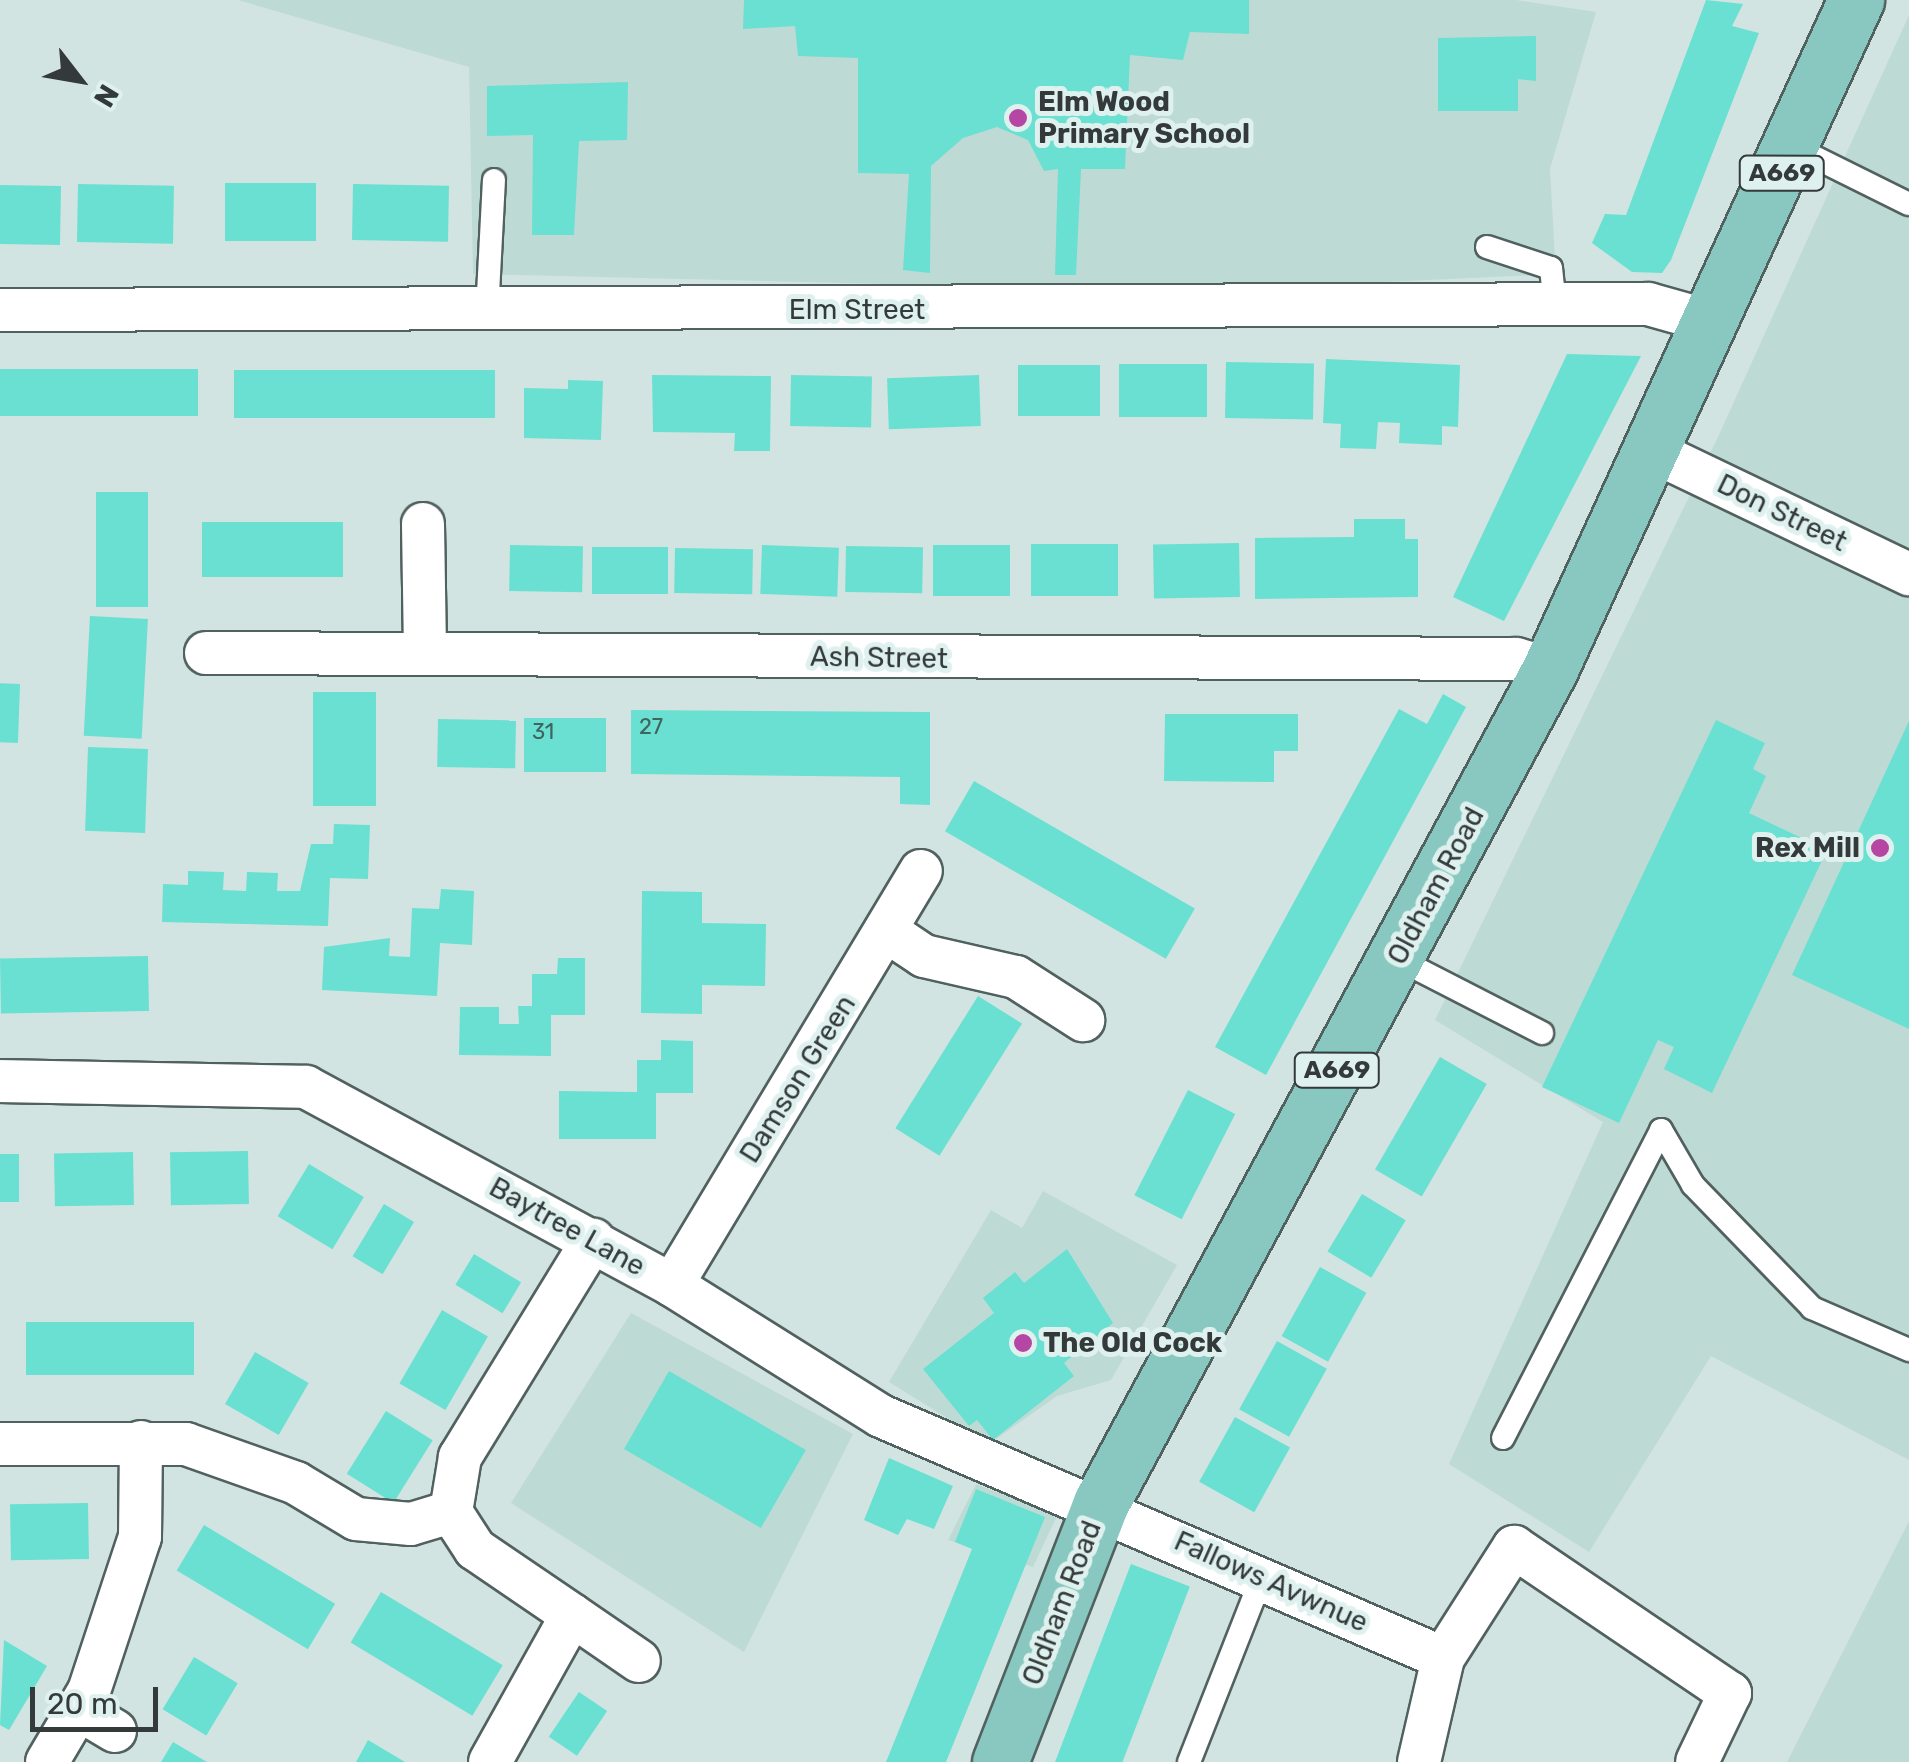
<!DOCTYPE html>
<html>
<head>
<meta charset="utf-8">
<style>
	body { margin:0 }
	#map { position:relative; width:1909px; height:1762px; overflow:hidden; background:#d2e4e1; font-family:Rubik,sans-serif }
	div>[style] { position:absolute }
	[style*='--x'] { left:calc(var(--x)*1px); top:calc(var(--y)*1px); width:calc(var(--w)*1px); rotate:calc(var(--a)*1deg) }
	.built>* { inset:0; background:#bedad5 }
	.building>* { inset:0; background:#69e0d1; transform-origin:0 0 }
	.roads { filter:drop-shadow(2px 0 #51615f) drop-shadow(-2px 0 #51615f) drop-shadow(0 2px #51615f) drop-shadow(0 -2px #51615f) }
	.lane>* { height:22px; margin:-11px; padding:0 11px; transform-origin:11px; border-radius:11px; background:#fff }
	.street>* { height:42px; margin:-21px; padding:0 21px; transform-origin:21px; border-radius:21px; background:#fff }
	.primary>* { height:55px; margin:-27.5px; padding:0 27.5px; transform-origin:27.5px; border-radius:27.5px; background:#88c8c1 }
	.dots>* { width:28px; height:28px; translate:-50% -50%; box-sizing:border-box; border:5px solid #dff1ee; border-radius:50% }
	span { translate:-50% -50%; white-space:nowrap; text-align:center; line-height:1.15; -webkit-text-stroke:10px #dff1ee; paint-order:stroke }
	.number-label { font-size:22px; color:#40645f }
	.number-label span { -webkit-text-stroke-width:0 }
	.shield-label span { padding:2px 8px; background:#dff1ee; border:2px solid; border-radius:8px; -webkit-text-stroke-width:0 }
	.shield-label { font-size:25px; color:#333a39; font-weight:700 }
	.poi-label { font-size:28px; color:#333a39; font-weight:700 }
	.left { translate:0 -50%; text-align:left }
	.right { translate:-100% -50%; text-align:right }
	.street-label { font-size:28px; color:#333a39 }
	.north { position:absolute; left:30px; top:30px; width:100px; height:100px; -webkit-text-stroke:8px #dff1ee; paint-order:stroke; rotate:121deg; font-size:28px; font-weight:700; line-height:40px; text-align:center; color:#333a39 }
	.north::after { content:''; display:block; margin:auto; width:35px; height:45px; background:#333a39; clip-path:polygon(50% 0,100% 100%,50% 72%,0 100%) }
	.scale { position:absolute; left:30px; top:1687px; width:128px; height:45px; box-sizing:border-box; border:5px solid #333a39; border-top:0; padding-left:12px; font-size:30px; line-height:35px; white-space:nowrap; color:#333a39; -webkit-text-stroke:8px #dff1ee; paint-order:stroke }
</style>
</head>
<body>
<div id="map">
	<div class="built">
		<i style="clip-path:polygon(238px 0,1516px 0,1596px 12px,1550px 169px,1555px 259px,1539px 275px,1186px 291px,473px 274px,469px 67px)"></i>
		<i style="clip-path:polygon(1909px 15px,1909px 1460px,1711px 1356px,1589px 1552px,1449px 1464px,1603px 1122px,1435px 1020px,1718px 437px)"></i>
		<i style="clip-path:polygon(1043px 1191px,1177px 1265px,1111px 1380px,1057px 1396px,989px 1444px,889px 1382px,991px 1210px,1022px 1228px)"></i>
		<i style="clip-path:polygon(631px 1313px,853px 1434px,744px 1652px,511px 1503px)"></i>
		<i style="clip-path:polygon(976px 1484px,1057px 1516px,1033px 1567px,948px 1540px)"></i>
		<i style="clip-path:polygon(1909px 1521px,1909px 1762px,1787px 1762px)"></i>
	</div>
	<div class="building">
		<i style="clip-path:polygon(744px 0,1249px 0,1249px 34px,1190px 32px,1183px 60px,1130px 55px,1125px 169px,1081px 169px,1076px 275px,1055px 275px,1058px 169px,1044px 171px,1028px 140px,997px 127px,963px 138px,931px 166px,930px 273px,903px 270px,909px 174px,858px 173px,858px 58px,798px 56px,795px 26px,743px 29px)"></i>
		<i style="clip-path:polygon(1706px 0,1743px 4px,1732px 26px,1759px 33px,1671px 260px,1662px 273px,1632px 272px,1592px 243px,1605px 214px,1626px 215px)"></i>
		<i style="clip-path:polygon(1536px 36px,1536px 81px,1518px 79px,1518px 111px,1438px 111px,1438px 38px)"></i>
		<i style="clip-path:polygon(628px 82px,627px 140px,579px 141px,574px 235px,532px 235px,533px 135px,487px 136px,487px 86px)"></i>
		<i style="left:316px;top:183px;width:58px;height:91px;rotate:90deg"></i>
		<i style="left:78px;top:184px;width:96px;height:58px;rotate:1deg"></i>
		<i style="left:353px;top:184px;width:96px;height:56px;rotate:1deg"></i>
		<i style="left:61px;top:186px;width:59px;height:61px;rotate:91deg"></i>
		<i style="clip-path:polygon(1567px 354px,1641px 356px,1504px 621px,1453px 597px)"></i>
		<i style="clip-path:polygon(1326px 359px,1460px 365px,1458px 427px,1442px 426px,1442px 445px,1399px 443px,1400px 423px,1378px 422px,1376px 449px,1340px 448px,1341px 424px,1323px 423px)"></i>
		<i style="left:1226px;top:362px;width:88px;height:56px;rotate:1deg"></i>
		<i style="left:1119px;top:364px;width:88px;height:53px"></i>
		<i style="left:1100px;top:365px;width:51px;height:82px;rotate:90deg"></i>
		<i style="left:198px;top:369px;width:47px;height:198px;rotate:90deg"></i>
		<i style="left:495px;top:370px;width:48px;height:261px;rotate:90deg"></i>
		<i style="clip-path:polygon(652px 375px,771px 376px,770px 451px,734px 451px,735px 433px,653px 432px)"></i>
		<i style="left:791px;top:375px;width:81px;height:51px;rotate:1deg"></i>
		<i style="left:979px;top:375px;width:51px;height:92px;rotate:88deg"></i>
		<i style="clip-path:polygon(568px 380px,603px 381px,601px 440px,524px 438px,524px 388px,568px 389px)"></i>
		<i style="left:148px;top:492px;width:115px;height:52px;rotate:90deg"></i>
		<i style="clip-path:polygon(1354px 519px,1405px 519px,1405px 539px,1418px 539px,1418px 597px,1255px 599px,1255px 538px,1354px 537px)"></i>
		<i style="left:202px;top:522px;width:141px;height:55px"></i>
		<i style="left:1239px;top:543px;width:54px;height:86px;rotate:89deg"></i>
		<i style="left:1031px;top:544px;width:87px;height:52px"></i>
		<i style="left:510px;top:545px;width:73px;height:46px;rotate:1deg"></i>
		<i style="left:762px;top:545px;width:77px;height:49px;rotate:2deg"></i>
		<i style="left:933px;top:545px;width:77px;height:51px"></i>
		<i style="left:846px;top:546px;width:77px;height:46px;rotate:1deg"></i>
		<i style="left:592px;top:547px;width:76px;height:47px"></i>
		<i style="left:675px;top:548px;width:78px;height:45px;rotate:1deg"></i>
		<i style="left:90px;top:616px;width:58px;height:120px;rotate:3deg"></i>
		<i style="left:20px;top:684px;width:59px;height:20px;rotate:92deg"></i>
		<i style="left:313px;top:692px;width:63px;height:114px"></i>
		<i style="clip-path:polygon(1443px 694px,1466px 707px,1266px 1075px,1215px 1047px,1399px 709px,1427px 724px)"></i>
		<i style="clip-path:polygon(631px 710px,930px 712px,930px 805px,900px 804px,900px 777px,631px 774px)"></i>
		<i style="clip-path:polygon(1165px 714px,1298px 714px,1298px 751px,1274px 751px,1274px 782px,1164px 781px)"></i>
		<i style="left:524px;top:718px;width:82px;height:54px"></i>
		<i style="left:438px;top:719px;width:78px;height:48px;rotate:1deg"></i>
		<i style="clip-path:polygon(1716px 720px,1765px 743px,1753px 769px,1766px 776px,1749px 813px,1827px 850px,1712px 1093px,1664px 1069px,1674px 1047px,1658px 1040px,1619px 1123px,1542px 1087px)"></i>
		<i style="clip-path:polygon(1909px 721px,1909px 1029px,1792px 975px)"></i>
		<i style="left:148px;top:749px;width:84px;height:60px;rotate:92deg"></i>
		<i style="left:974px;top:781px;width:255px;height:58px;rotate:30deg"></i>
		<i style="clip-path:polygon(334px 824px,370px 825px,368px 879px,330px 878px,328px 926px,162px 922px,163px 884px,188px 885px,188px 871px,224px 872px,223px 890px,246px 891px,247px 872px,278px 873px,277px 891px,300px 891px,311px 844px,333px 844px)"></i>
		<i style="clip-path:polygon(441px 889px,474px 891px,472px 945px,440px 943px,437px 996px,322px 990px,324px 947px,390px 938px,389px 956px,410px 957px,412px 908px,439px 909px)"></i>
		<i style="clip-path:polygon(642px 891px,702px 892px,702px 923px,766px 924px,765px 986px,702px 985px,702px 1014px,641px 1013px)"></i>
		<i style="left:148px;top:956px;width:55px;height:148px;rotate:89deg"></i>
		<i style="clip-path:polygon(558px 958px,585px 958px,585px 1015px,551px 1015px,551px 1056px,459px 1055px,460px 1007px,499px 1007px,499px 1024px,519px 1024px,518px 1006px,532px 1006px,532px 974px,557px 974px)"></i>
		<i style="left:978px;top:996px;width:52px;height:156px;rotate:32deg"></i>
		<i style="clip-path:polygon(661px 1040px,693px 1041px,693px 1093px,656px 1093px,656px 1139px,559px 1139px,559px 1091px,637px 1092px,637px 1060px,661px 1060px)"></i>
		<i style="left:1440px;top:1057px;width:54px;height:130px;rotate:30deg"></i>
		<i style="left:1188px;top:1090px;width:53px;height:118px;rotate:27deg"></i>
		<i style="left:248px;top:1151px;width:53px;height:78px;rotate:89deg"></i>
		<i style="left:133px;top:1152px;width:53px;height:79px;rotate:89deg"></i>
		<i style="left:0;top:1154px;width:19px;height:48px"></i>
		<i style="left:309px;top:1164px;width:64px;height:61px;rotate:31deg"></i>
		<i style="left:1362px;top:1194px;width:51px;height:67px;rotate:31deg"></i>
		<i style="left:384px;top:1204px;width:35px;height:61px;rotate:31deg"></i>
		<i style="clip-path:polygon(1067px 1249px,1113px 1323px,1064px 1363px,1074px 1376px,993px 1440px,977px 1420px,969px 1426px,923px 1369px,994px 1313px,983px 1298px,1015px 1272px,1024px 1283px)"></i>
		<i style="left:474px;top:1254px;width:55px;height:36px;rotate:31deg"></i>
		<i style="left:1320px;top:1267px;width:53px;height:79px;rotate:29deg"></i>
		<i style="left:442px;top:1310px;width:53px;height:85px;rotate:30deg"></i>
		<i style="left:26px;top:1322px;width:168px;height:53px"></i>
		<i style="left:1277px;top:1341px;width:57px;height:78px;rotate:29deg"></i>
		<i style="left:255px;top:1352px;width:62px;height:60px;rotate:30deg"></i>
		<i style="left:669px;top:1371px;width:158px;height:90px;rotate:30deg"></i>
		<i style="left:386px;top:1411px;width:55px;height:74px;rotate:32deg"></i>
		<i style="left:1235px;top:1417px;width:63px;height:74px;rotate:29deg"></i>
		<i style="clip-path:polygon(889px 1458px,953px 1486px,934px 1529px,907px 1519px,898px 1535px,864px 1520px)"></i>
		<i style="clip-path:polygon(976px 1489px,1045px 1517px,946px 1762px,886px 1762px,972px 1549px,955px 1542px)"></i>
		<i style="left:88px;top:1503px;width:56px;height:78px;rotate:89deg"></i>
		<i style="left:204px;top:1525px;width:153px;height:53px;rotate:31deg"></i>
		<i style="left:1131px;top:1564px;width:63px;height:212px;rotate:21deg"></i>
		<i style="left:381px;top:1592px;width:142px;height:59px;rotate:31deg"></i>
		<i style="clip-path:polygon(4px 1640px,47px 1666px,9px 1730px,0 1725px)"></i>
		<i style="left:194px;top:1657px;width:51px;height:61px;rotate:31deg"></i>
		<i style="left:579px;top:1692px;width:34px;height:54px;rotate:34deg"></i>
		<i style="clip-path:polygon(368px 1740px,405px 1762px,356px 1762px)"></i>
		<i style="clip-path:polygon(173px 1742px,207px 1762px,161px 1762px)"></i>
	</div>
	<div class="roads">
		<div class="lane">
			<i style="--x:1794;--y:147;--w:128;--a:26.4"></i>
			<i style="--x:1487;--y:247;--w:67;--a:18.2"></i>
			<i style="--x:1551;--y:268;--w:36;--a:84"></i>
			<i style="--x:487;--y:313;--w:133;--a:-87"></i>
			<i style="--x:1398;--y:959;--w:162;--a:27.2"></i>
			<i style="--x:1503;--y:1438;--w:346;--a:-62.8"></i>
			<i style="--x:1661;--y:1130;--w:64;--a:59.8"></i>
			<i style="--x:1693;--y:1185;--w:171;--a:45.9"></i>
			<i style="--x:1812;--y:1308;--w:106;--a:23.4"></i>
			<i style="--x:1189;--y:1762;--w:197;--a:-68.5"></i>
		</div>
		<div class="street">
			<i style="--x:0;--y:310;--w:1648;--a:-0.21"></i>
			<i style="--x:1648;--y:304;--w:66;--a:15.7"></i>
			<i style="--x:1654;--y:452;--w:283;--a:25.6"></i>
			<i style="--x:423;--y:524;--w:127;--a:89.1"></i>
			<i style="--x:206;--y:653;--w:1310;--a:0.26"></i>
			<i style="--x:1516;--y:659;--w:35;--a:16"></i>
			<i style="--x:888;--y:932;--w:43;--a:33.7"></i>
			<i style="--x:924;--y:956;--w:94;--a:12.9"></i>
			<i style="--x:1016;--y:977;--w:80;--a:32.7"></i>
			<i style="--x:0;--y:1081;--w:306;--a:1.1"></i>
			<i style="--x:306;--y:1087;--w:416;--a:28.4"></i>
			<i style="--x:672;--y:1285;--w:247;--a:32.1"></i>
			<i style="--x:881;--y:1416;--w:612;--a:23.3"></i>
			<i style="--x:672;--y:1285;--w:483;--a:-59"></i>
			<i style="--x:0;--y:1444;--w:186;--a:0"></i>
			<i style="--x:186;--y:1444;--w:117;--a:19.5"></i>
			<i style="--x:296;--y:1483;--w:70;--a:31"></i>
			<i style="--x:356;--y:1519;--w:55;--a:5.2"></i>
			<i style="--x:411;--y:1524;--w:42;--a:-16.7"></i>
			<i style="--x:451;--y:1512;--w:56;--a:-80.7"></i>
			<i style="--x:460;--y:1457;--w:255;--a:-58.5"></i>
			<i style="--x:451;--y:1512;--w:44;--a:57"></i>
			<i style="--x:475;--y:1549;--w:117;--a:34.2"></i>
			<i style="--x:572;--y:1615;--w:168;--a:119.2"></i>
			<i style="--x:572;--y:1615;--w:81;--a:34.5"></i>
			<i style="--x:78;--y:1709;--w:43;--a:30.7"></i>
			<i style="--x:47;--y:1762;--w:82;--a:-59.4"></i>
			<i style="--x:89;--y:1691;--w:162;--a:-71.7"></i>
			<i style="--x:140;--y:1537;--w:95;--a:-89.4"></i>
			<i style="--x:1419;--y:1762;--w:107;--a:-77"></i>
			<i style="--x:1443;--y:1658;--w:132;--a:-57.4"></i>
			<i style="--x:1514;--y:1547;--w:261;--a:34.1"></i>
			<i style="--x:1730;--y:1693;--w:76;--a:115.6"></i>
		</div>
		<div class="primary">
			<i style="--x:1000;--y:1762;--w:278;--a:-68.7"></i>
			<i style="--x:1101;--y:1503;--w:947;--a:-61.7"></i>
			<i style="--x:1550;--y:669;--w:736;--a:-65.42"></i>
		</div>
	</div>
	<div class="dots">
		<i style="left:1018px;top:118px;background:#b546a3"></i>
		<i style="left:1880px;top:848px;background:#b546a3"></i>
		<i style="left:1023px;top:1343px;background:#b546a3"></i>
	</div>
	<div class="number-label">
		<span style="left:651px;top:727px">27</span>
		<span style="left:543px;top:732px">31</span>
	</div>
	<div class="shield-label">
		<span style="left:1782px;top:173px">A669</span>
		<span style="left:1337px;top:1070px">A669</span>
	</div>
	<div class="poi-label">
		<span class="left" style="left:1038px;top:118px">Elm Wood<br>Primary School</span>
		<span class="right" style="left:1860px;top:848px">Rex Mill</span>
		<span class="left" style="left:1043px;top:1343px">The Old Cock</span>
	</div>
	<div class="street-label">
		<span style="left:857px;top:310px">Elm Street</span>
		<span style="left:1782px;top:513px;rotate:26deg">Don Street</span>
		<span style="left:879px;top:658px;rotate:1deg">Ash Street</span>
		<span style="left:1436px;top:886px;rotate:-62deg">Oldham Road</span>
		<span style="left:798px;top:1079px;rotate:-58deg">Damson Green</span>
		<span style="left:567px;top:1227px;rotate:29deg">Baytree Lane</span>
		<span style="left:1271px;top:1582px;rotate:24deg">Fallows Avwnue</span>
		<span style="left:1062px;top:1603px;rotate:-69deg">Oldham Road</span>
	</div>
	<div class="north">N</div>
	<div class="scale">20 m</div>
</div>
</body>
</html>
